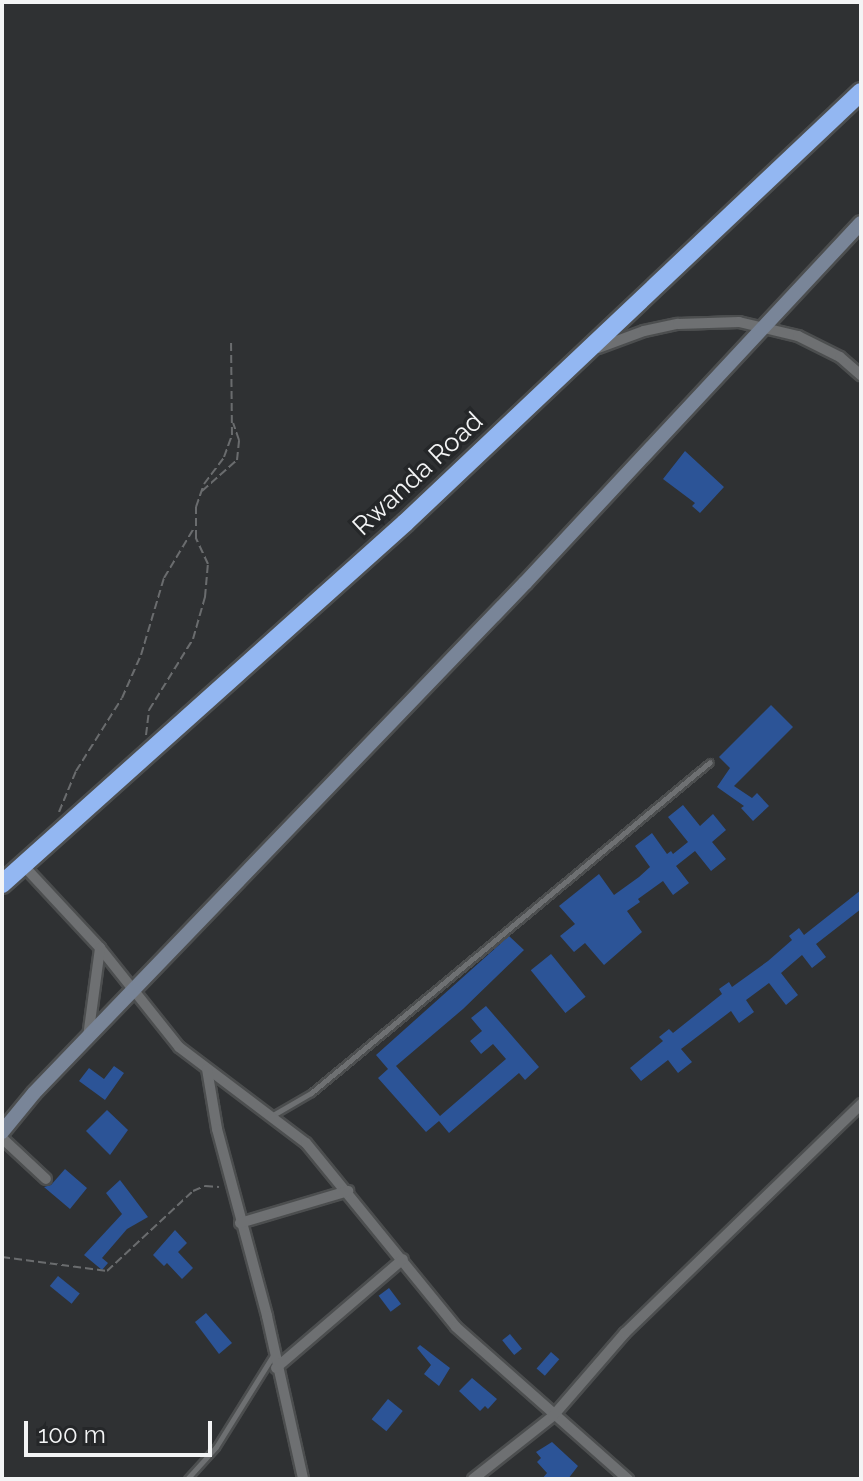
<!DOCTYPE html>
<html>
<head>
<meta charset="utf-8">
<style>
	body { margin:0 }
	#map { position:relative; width:863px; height:1481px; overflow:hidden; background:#2f3133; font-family:Raleway,sans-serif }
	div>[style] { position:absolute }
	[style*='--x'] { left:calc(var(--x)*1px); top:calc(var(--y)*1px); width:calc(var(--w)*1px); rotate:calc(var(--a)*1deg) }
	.building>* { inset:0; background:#2c5497; transform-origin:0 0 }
	.path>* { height:2px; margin-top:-1px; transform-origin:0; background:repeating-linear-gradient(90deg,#6a6c6e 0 8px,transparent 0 12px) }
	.roads { filter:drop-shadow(2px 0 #4c4e4f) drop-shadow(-2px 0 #4c4e4f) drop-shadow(0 2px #4c4e4f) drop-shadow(0 -2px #4c4e4f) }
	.lane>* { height:5px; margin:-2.5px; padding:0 2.5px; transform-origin:2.5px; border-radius:2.5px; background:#6e7072 }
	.street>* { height:10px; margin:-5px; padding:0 5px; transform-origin:5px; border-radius:5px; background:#6e7072 }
	.secondary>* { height:14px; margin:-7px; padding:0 7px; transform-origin:7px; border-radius:7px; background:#798598 }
	.highway>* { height:18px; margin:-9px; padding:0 9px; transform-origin:9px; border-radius:9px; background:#93b7f2 }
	span { translate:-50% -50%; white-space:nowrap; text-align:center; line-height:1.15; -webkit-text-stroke:7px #252729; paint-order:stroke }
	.street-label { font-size:26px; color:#f3f4f5 }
	.frame { position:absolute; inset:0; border:4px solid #f3f4f5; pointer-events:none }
	.scale { position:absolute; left:24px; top:1421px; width:188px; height:36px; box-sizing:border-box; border:4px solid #f3f4f5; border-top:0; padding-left:10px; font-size:24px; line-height:28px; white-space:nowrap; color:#f3f4f5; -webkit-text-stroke:6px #252729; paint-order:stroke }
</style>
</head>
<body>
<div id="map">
	<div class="building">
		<i style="clip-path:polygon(685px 451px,724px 487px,700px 513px,692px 506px,695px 503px,663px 479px)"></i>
		<i style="clip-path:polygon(771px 705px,793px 727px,734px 786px,752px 798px,757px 793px,769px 806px,753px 821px,741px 808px,744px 806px,717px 787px,730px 768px,719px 757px)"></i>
		<i style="clip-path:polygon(683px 805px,700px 826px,713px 814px,726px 830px,712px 842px,726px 859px,711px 871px,695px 851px,676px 866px,689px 883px,673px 895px,663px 881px,638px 899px,640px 902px,627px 911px,642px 932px,604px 965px,585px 943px,574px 952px,560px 936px,575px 924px,559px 906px,599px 874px,614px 895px,639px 877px,650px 867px,635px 846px,652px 833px,667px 854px,671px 851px,673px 854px,688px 842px,668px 817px)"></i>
		<i style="clip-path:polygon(861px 890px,861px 909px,816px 944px,826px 957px,812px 968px,802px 955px,781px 973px,798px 995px,786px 1005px,769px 983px,746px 1000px,754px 1012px,739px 1023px,731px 1011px,681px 1049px,692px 1062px,678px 1073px,668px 1060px,641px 1081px,630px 1068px,663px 1041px,659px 1037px,669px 1029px,673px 1033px,722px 994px,719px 989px,729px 982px,732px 987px,768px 961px,792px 940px,789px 936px,799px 928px,804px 935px)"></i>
		<i style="clip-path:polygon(509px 936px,524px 950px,463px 1009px,396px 1066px,440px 1116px,506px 1059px,493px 1044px,481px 1054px,470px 1041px,482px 1031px,471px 1018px,486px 1006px,539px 1067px,525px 1080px,519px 1073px,449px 1133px,439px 1121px,426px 1132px,378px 1078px,388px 1069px,376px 1055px)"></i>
		<i style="left:551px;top:954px;width:55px;height:26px;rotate:51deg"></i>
		<i style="clip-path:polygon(114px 1066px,124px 1073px,105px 1100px,79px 1081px,89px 1068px,104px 1079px)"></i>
		<i style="clip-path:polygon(107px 1110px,128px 1130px,110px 1155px,86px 1131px)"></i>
		<i style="clip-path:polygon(65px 1169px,87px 1188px,70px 1209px,44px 1187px,51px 1185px)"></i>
		<i style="clip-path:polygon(120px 1180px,148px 1217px,127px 1229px,102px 1258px,108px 1263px,102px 1270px,84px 1255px,122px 1214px,106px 1193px)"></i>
		<i style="clip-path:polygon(175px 1230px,187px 1243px,178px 1252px,193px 1268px,182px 1279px,167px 1263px,164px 1266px,153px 1255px)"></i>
		<i style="left:58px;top:1276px;width:28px;height:13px;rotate:39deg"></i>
		<i style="left:389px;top:1288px;width:20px;height:13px;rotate:53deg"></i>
		<i style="clip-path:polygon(206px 1313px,232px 1343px,219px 1354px,195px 1322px)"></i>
		<i style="left:510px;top:1334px;width:19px;height:10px;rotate:51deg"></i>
		<i style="clip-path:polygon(420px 1345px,450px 1368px,439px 1386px,424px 1374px,431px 1365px,417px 1348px)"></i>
		<i style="left:551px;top:1352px;width:11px;height:22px;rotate:41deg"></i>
		<i style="clip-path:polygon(472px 1378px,497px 1399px,488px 1409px,485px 1406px,480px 1411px,459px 1391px)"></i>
		<i style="left:388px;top:1399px;width:19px;height:26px;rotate:39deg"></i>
		<i style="clip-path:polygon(552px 1442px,578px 1466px,568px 1479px,542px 1479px,547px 1473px,537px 1462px,541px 1458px,536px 1452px)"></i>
	</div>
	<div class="path">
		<i style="--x:202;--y:491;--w:47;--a:-41.5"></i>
		<i style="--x:237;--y:460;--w:20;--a:-84"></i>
		<i style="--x:239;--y:440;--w:18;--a:-109"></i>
		<i style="--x:146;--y:735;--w:25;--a:-83"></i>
		<i style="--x:149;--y:710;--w:84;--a:-58.2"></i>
		<i style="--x:193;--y:639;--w:44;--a:-74.1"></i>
		<i style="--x:205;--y:597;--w:33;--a:-85"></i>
		<i style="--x:208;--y:564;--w:29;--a:-115"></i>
		<i style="--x:196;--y:538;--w:31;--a:-90"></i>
		<i style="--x:196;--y:507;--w:24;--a:-71"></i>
		<i style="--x:204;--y:484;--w:34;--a:-53"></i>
		<i style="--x:224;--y:457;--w:23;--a:-70"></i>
		<i style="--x:232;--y:435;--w:92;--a:-90.6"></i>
		<i style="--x:59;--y:812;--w:44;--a:-67.5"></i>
		<i style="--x:76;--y:771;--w:86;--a:-57.8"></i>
		<i style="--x:122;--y:698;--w:47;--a:-66.2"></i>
		<i style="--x:141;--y:655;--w:80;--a:-73.4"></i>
		<i style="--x:164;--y:578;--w:58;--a:-59"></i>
		<i style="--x:2;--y:1257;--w:106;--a:7.6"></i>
		<i style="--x:107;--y:1271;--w:117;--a:-42.9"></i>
		<i style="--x:193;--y:1191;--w:13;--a:-23"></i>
		<i style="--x:205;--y:1186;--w:14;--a:4"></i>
	</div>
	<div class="roads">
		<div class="lane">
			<i style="--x:273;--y:1115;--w:44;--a:-30.1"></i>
			<i style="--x:311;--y:1093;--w:518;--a:-39.68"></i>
			<i style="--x:187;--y:1479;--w:43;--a:-47.8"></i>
			<i style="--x:216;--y:1447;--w:110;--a:-58.1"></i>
		</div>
		<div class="street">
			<i style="--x:598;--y:348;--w:49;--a:-20.3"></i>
			<i style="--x:644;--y:331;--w:35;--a:-12"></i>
			<i style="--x:678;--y:324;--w:61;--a:-1.9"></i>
			<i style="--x:739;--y:322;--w:61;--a:13.3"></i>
			<i style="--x:798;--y:336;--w:47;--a:26.6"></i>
			<i style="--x:840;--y:357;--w:28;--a:41"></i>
			<i style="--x:23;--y:865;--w:113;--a:47.1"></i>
			<i style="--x:100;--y:948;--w:127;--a:51.4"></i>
			<i style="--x:179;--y:1047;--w:159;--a:37.1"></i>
			<i style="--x:306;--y:1143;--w:237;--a:50.8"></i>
			<i style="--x:456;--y:1327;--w:230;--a:41.5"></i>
			<i style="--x:88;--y:1037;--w:90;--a:-82.3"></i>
			<i style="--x:207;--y:1069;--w:61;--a:80.5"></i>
			<i style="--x:217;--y:1129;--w:194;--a:75"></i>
			<i style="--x:267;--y:1316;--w:167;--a:77.5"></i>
			<i style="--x:2;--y:1138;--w:60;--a:43"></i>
			<i style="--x:240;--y:1223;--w:113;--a:-16.5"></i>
			<i style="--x:276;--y:1368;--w:167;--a:-40.6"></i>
			<i style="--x:473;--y:1479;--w:102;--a:-38.2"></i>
			<i style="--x:553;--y:1416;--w:110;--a:-49.1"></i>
			<i style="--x:625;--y:1333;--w:329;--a:-44.1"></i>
		</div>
		<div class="secondary">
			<i style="--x:2;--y:1132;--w:50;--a:-50.6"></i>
			<i style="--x:34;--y:1093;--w:708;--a:-46.09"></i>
			<i style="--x:525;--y:583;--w:492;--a:-47"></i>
		</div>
		<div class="highway">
			<i style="--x:2;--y:884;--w:541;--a:-41.85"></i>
			<i style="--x:405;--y:523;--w:627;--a:-43.39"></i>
		</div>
	</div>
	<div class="street-label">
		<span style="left:418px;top:474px;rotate:-43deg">Rwanda Road</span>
	</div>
	<div class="frame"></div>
	<div class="scale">100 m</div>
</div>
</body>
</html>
